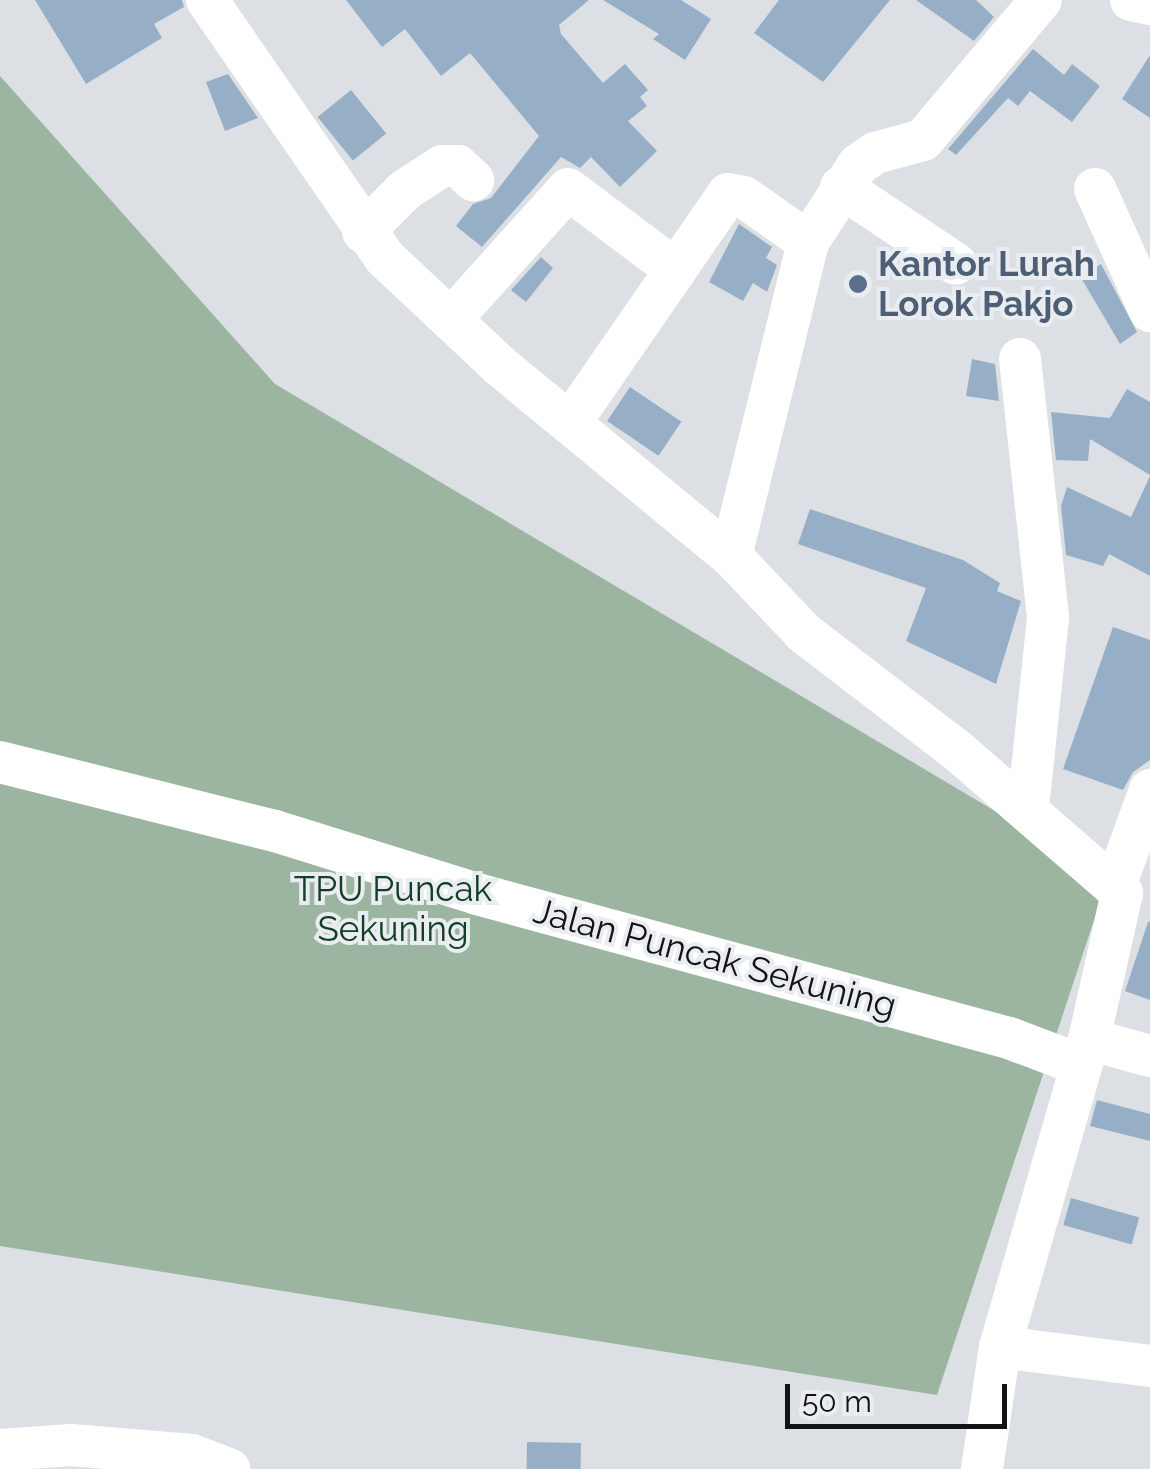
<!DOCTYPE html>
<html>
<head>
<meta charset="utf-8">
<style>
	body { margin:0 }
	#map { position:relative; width:1150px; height:1469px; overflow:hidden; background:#dce0e5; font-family:Raleway,sans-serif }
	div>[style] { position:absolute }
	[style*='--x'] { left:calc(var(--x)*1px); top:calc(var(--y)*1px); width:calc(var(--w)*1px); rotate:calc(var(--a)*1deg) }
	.green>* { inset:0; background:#9bb5a0 }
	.building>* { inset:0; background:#96afc6; transform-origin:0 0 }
	.minor>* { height:42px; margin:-21px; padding:0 21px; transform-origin:21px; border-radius:21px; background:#fff }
	.dots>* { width:28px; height:28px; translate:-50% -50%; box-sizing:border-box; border:5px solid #e9edf2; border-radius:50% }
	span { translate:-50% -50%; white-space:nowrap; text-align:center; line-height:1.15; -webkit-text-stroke:8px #e9edf2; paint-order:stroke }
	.service-label { font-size:35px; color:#4e5e75; font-weight:700 }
	.left { translate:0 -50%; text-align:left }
	.park-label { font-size:35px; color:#134022 }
	.street-label { font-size:35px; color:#121315 }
	.scale { position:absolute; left:785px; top:1384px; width:222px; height:45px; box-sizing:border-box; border:5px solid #121315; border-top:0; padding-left:12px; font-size:30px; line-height:35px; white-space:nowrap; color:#121315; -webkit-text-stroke:8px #e9edf2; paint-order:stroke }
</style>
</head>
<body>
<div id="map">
	<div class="green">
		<i style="clip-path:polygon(0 76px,275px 384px,1108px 878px,937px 1395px,0 1246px)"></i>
	</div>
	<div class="building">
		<i style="clip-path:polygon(35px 0,182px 0,184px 7px,154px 24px,162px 38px,86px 84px)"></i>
		<i style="clip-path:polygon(346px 0,589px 0,559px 25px,561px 34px,603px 83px,625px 64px,648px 90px,640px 97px,647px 106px,628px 121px,657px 151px,620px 187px,591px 157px,580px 168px,561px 157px,482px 247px,456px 226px,473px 204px,491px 198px,539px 136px,470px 53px,441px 76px,405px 29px,382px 47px)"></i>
		<i style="clip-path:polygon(603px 0,681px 0,711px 19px,685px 60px,653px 39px,659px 34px)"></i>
		<i style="clip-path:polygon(779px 0,890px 0,823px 82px,754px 33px)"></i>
		<i style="clip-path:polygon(916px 0,976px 0,994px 17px,974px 41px)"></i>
		<i style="clip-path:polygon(1033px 49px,1064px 75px,1072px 64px,1100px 86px,1072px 122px,1030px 91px,1018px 106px,1008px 98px,956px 155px,948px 149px)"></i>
		<i style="clip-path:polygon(1150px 55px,1150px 118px,1122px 99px)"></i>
		<i style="clip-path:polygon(228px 74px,258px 118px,225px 131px,206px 82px)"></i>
		<i style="left:351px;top:90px;width:56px;height:43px;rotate:51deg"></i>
		<i style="clip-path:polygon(739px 224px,772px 247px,766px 258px,777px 265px,767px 292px,753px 283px,743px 301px,709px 282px)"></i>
		<i style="clip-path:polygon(541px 257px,553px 268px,526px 302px,511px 290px)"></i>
		<i style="clip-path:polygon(1101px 264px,1137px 332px,1120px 344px,1080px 276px)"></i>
		<i style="clip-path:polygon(972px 359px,995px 364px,999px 401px,966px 396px)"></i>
		<i style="left:630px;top:387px;width:62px;height:41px;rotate:34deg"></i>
		<i style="clip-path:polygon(1127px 389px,1150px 402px,1150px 475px,1090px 439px,1088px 461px,1056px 460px,1051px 412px,1110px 418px)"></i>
		<i style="clip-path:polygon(1150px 476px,1150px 576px,1109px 554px,1103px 566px,1066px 555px,1061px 506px,1067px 487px,1131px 517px)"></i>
		<i style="clip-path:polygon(810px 509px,963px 560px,1000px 583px,997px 591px,1021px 601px,996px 684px,906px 641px,926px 588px,798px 544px)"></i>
		<i style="clip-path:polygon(1113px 627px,1150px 640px,1150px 760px,1133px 772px,1123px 790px,1063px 769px)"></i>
		<i style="clip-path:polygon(1148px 922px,1150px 922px,1150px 1000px,1125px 991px)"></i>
		<i style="clip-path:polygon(1097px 1100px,1150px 1114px,1150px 1141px,1090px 1126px)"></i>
		<i style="left:1071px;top:1198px;width:71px;height:28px;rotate:16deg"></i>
		<i style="left:527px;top:1442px;width:54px;height:27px;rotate:1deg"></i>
	</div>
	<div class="minor">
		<i style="--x:207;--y:0;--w:313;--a:55.4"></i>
		<i style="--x:385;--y:258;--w:156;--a:43.2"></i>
		<i style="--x:499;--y:365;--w:301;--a:39.5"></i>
		<i style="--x:731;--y:556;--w:106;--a:46.5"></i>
		<i style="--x:804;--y:633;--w:195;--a:37.5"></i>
		<i style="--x:959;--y:752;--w:216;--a:40.9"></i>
		<i style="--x:1122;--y:893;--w:150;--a:102.7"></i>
		<i style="--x:1089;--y:1039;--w:321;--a:106.1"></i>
		<i style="--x:1000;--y:1347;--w:123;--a:98.4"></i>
		<i style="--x:1131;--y:0;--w:19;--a:12"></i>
		<i style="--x:841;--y:187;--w:138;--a:33.8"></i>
		<i style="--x:1095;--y:189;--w:134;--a:65.7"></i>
		<i style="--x:363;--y:232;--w:59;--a:-45"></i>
		<i style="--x:405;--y:190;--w:44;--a:-33"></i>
		<i style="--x:442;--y:166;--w:16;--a:0"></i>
		<i style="--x:458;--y:166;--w:21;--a:43"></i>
		<i style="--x:452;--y:318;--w:173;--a:-48"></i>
		<i style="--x:568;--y:189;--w:135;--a:36.9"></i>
		<i style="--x:1020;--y:359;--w:261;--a:83.8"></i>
		<i style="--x:1048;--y:618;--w:192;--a:96"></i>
		<i style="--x:570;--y:423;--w:278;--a:-55.4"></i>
		<i style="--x:728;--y:194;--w:16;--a:11"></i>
		<i style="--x:744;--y:197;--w:78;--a:35.1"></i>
		<i style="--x:731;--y:556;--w:323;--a:-76.2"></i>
		<i style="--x:808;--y:242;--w:92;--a:-57"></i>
		<i style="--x:858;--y:165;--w:21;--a:-35"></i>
		<i style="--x:875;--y:153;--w:50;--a:-15.2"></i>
		<i style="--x:923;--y:140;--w:183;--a:-49.9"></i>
		<i style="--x:0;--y:762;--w:284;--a:14.1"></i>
		<i style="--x:275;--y:831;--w:212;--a:17.3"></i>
		<i style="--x:477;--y:894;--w:551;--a:15.15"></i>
		<i style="--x:1009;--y:1038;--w:76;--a:20.8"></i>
		<i style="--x:1116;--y:883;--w:99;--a:-69.9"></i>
		<i style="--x:1089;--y:1039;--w:63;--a:15.6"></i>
		<i style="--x:1000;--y:1347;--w:151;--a:7.2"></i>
		<i style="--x:0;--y:1450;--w:71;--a:-4"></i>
		<i style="--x:71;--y:1445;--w:121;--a:4.7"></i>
		<i style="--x:192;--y:1455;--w:40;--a:21"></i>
	</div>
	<div class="dots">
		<i style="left:858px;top:284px;background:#5c6f8a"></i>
	</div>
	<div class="service-label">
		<span class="left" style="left:878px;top:284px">Kantor Lurah<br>Lorok Pakjo</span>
	</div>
	<div class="park-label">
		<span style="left:393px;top:909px">TPU Puncak<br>Sekuning</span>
	</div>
	<div class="street-label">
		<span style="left:715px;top:958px;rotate:15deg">Jalan Puncak Sekuning</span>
	</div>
	<div class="scale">50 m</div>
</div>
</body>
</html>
